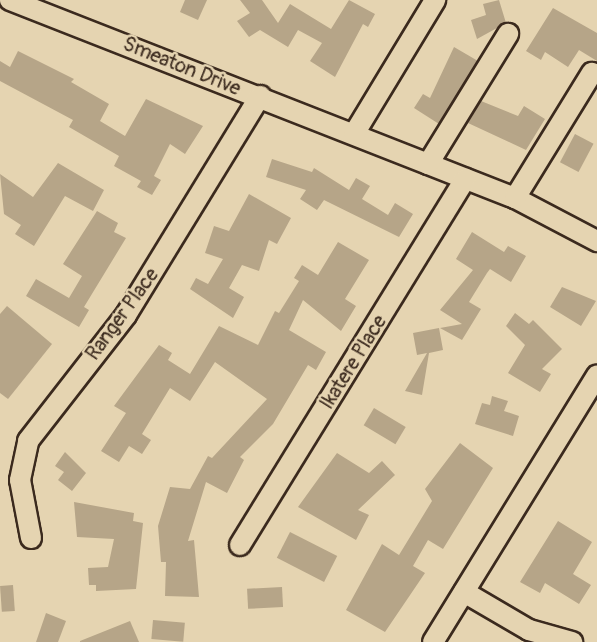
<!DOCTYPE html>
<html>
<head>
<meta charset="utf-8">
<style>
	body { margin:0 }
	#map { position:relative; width:597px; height:642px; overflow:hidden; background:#e5d4b1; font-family:Pangolin,sans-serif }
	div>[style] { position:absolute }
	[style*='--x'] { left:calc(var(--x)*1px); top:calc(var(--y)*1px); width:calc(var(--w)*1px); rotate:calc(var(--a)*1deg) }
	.building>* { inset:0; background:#b6a588; transform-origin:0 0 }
	.roads { filter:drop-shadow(2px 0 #3b2a1e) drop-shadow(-2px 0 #3b2a1e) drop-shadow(0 2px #3b2a1e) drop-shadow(0 -2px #3b2a1e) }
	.minor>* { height:20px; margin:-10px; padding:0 10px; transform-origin:10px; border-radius:10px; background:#e5d4b1 }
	span { translate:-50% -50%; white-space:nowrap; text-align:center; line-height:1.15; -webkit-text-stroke:5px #e5d4b1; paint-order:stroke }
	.street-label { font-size:20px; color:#3b2a1e }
</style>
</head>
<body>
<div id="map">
	<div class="building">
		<i style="clip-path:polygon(185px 0,207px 0,198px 20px,180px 12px)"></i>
		<i style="clip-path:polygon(240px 0,262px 0,278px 23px,290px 4px,331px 29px,349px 0,375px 14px,368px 27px,363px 24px,335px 77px,310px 61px,322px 43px,298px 30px,288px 47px,260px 30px,249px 37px,237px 21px,250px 13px)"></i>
		<i style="clip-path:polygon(499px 0,506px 23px,477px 39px,471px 20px,486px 15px,483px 4px)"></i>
		<i style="clip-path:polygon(553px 8px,597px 33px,597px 61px,579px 50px,568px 67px,545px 52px,541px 60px,526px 51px)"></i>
		<i style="clip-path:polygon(454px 47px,478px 61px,439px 124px,414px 108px,423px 94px,430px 98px)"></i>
		<i style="clip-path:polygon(18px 51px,74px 79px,71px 82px,109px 104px,100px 121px,125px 136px,146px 99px,203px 126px,185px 154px,170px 144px,154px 176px,161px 180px,152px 195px,137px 187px,141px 181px,114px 166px,119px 156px,69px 127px,73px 120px,0 81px,0 61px,10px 67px)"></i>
		<i style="clip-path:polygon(481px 101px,518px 116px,524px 106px,545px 119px,526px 150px,468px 123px)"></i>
		<i style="left:575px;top:134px;width:21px;height:32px;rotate:28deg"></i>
		<i style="clip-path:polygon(272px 159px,312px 172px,314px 168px,349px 190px,356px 178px,370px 186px,362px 199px,388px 215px,395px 203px,413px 214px,399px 237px,324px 200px,317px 210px,300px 199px,306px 190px,266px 177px)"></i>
		<i style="clip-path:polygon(58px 163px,104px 190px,93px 211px,65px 196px,34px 246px,15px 234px,21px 225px,4px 214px,0 174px,33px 197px)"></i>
		<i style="clip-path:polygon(249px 194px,291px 218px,277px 244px,269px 240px,259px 271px,242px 265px,229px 288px,244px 297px,233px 318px,190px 289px,196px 278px,208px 284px,223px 259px,205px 253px,214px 226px,229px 231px)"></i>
		<i style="clip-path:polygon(97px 211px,118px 223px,114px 232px,126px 238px,84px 307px,89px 310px,79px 327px,26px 296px,36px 279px,69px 298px,82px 276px,63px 264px)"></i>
		<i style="clip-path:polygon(472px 232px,504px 252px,508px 246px,526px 256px,511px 282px,490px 269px,487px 273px,469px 302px,481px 309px,462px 340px,440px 328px,462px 324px,440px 310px,473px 270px,456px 259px)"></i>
		<i style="clip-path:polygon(338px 242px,369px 260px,345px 299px,356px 306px,341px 331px,303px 300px,289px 330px,326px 352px,316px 370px,308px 365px,273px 424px,240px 457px,244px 460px,227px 493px,206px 482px,188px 541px,194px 540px,199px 597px,165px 596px,166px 562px,161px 562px,158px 526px,170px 487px,190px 489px,208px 456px,212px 458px,267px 399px,215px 362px,190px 401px,170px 388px,142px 434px,151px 440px,142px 454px,129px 446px,119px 462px,101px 451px,126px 413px,114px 406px,159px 345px,172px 353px,168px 360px,190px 374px,219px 326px,258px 345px,275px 311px,279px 313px,299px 281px,294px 278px,302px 265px,318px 275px)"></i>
		<i style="clip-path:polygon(562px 287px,596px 301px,581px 326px,550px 307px)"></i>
		<i style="clip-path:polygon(7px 306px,52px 344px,8px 399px,0 393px,0 314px)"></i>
		<i style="clip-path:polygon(515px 313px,529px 324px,533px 320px,562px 349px,542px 369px,551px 374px,540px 392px,508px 373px,525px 345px,506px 326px)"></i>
		<i style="clip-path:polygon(439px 328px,443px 350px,429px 353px,422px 395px,405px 391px,427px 353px,417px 355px,413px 333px)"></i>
		<i style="clip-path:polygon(492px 396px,508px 401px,504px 411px,519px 416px,513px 436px,475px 424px,482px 403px,490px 405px)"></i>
		<i style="left:374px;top:408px;width:37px;height:20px;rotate:31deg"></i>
		<i style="clip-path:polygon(460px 443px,493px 468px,443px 549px,428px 540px,413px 566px,425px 573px,385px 632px,346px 610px,382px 544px,399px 555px,432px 501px,425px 489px)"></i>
		<i style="clip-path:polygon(65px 452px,86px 473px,72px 491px,58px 480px,64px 472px,55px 466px)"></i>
		<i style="clip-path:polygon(337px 453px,369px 473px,382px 461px,395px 475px,358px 510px,369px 515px,356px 540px,298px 507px)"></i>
		<i style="clip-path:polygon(74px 502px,134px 513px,133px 521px,143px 523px,136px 589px,96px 591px,96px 585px,89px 585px,88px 568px,108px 567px,114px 539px,77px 537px)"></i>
		<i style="clip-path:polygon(558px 521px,592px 542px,573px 574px,591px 585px,579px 604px,545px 583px,540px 593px,520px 582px)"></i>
		<i style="left:290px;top:532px;width:53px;height:29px;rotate:27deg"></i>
		<i style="left:13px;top:585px;width:26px;height:13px;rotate:86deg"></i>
		<i style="left:282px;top:587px;width:20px;height:35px;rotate:87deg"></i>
		<i style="clip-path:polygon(46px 613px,66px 621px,58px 642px,36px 642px)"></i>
		<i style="left:153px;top:620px;width:32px;height:19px;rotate:5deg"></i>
		<i style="clip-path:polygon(130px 621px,139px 642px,80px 642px,80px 641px)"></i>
	</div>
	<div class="roads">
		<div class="minor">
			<i style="--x:10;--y:0;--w:542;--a:21.41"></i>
			<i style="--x:515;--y:198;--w:93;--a:27.7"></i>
			<i style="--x:354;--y:134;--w:157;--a:-58.8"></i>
			<i style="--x:428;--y:164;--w:153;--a:-58.4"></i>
			<i style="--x:515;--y:198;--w:147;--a:-58.4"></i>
			<i style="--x:31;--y:538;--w:59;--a:-100.7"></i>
			<i style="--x:20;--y:480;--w:40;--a:-78"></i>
			<i style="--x:28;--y:441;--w:160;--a:-52.1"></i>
			<i style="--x:126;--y:315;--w:257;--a:-58.5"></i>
			<i style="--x:240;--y:545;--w:430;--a:-58.4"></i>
			<i style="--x:464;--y:592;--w:75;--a:30.3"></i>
			<i style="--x:529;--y:630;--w:45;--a:15.6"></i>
			<i style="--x:433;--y:642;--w:313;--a:-58.4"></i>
		</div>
	</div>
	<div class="street-label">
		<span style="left:182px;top:66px;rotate:22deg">Smeaton Drive</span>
		<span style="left:122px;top:314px;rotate:-54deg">Ranger Place</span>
		<span style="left:353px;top:362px;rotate:-58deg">Ikatere Place</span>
	</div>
</div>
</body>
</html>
